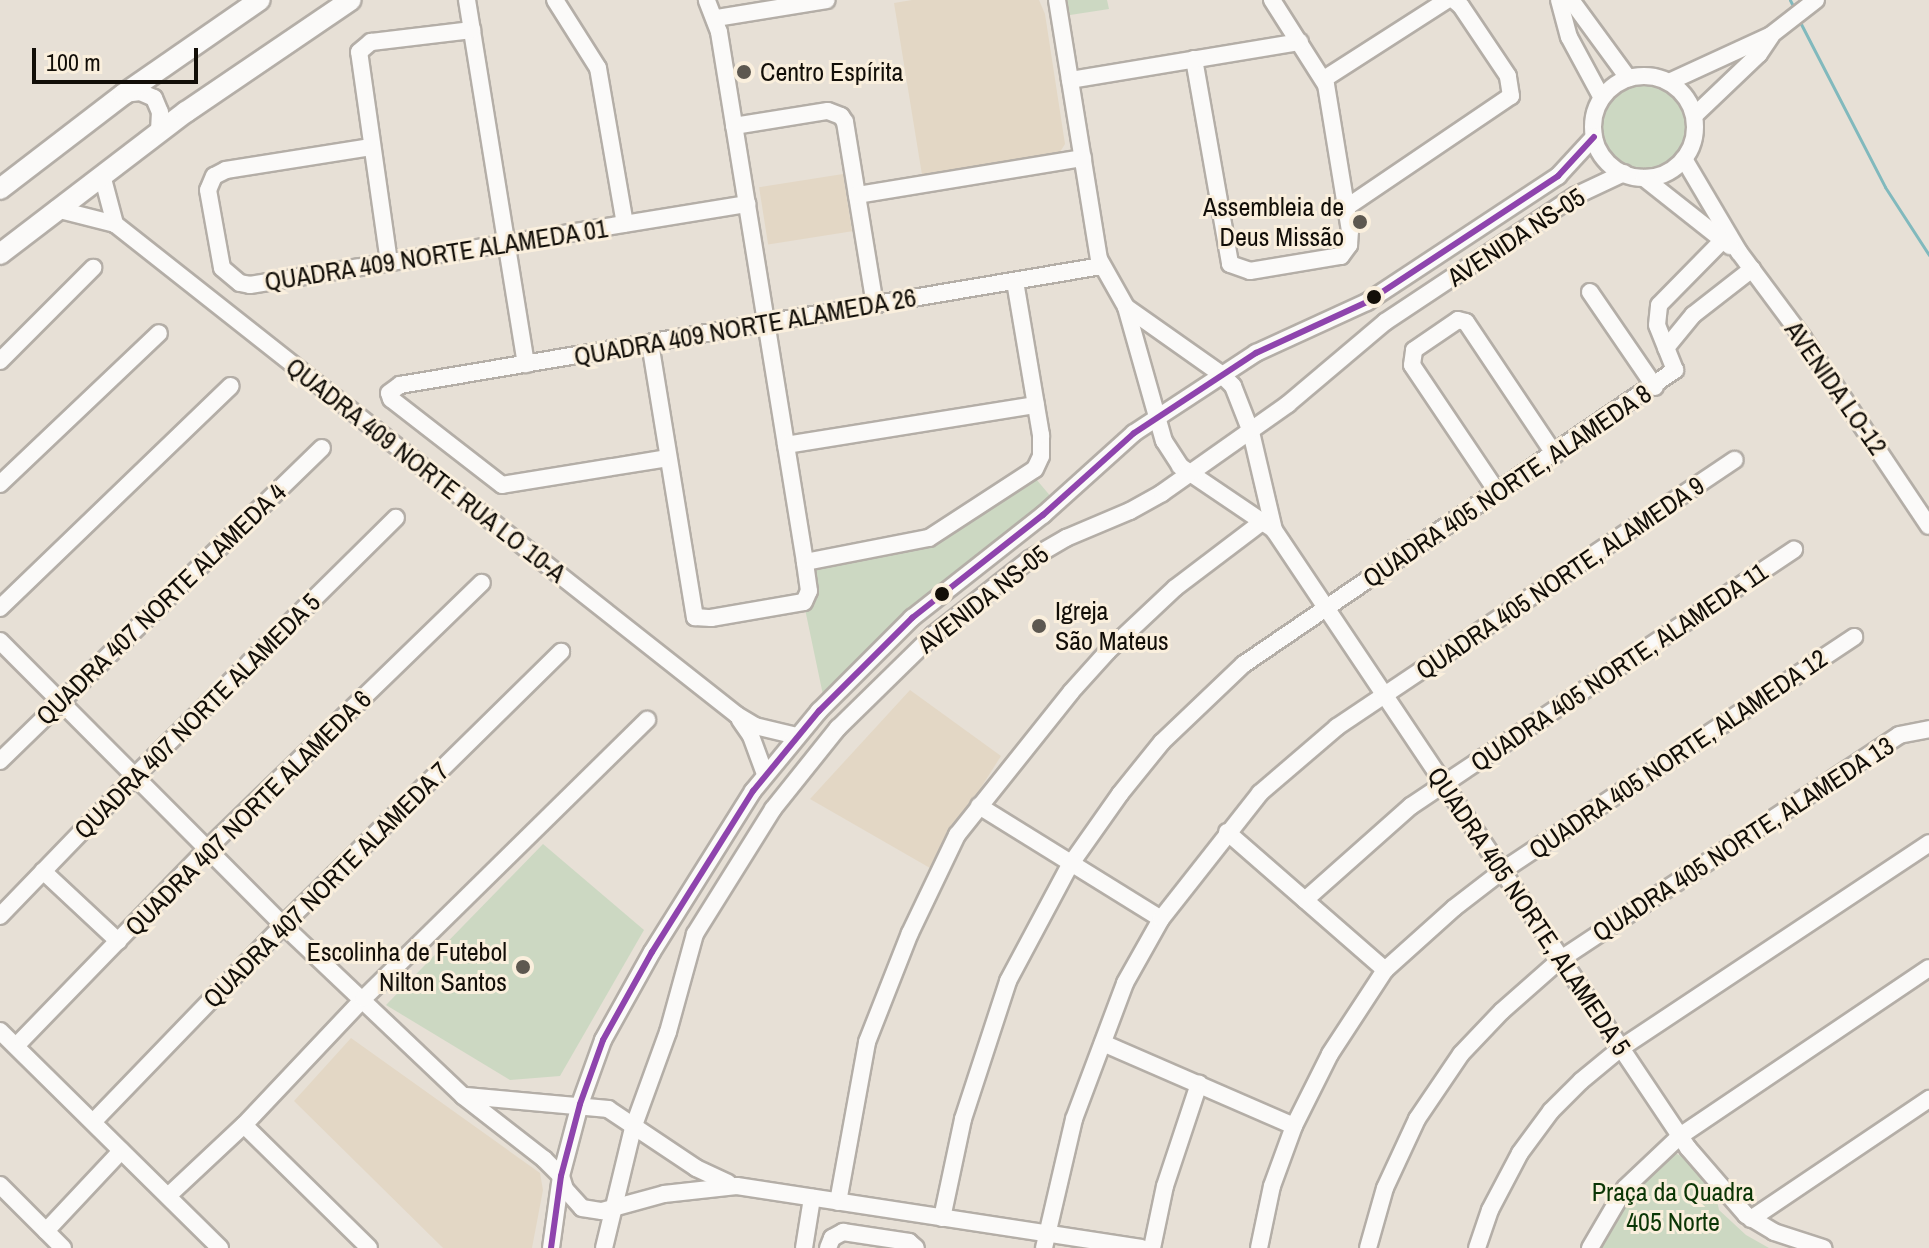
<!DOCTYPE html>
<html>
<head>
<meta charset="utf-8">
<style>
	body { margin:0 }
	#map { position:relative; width:1929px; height:1248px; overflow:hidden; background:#e7e0d6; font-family:"Archivo Narrow",sans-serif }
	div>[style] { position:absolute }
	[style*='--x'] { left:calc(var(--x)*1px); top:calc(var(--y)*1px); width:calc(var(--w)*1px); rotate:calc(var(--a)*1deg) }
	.built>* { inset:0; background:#e3d7c5; transform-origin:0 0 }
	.green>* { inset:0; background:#ccd8c2 }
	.round { border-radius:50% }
	.stream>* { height:3px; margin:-1.5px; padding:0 1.5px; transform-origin:1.5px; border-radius:1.5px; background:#81b9bd }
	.roads { filter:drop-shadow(2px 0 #b4aea7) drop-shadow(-2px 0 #b4aea7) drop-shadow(0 2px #b4aea7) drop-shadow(0 -2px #b4aea7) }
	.minor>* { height:16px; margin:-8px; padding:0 8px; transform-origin:8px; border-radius:8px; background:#fbfaf9 }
	.minor>.ring { margin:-8px; padding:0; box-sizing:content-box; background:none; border:16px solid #fbfaf9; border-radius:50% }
	.major>* { height:20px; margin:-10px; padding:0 10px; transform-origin:10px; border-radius:10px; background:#fbfaf9 }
	.bus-1>* { height:6px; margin:-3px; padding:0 3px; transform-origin:3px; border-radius:3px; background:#8e44ad }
	.dots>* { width:22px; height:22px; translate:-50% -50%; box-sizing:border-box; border:4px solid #faefdd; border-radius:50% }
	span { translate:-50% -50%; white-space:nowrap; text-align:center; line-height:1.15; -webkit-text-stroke:6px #faefdd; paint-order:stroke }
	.poi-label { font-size:26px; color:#120e08 }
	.left { translate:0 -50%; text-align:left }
	.right { translate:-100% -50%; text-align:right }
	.street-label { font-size:26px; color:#120e08 }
	.park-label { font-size:26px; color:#0b3605 }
	.scale { position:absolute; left:32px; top:48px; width:166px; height:36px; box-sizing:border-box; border:4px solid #120e08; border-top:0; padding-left:10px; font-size:24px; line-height:28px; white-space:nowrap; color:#120e08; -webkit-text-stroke:6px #faefdd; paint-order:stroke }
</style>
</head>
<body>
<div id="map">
	<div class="built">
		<i style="clip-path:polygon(912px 0,1039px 0,1045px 14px,1065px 144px,1060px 152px,922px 175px,894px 3px)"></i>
		<i style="left:843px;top:174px;width:58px;height:85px;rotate:81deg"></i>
		<i style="clip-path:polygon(910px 690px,1001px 756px,930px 868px,810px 799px)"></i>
		<i style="clip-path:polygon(351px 1038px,540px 1173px,543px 1190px,532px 1248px,443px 1248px,294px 1101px)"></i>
	</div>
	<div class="green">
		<i style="clip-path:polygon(1067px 0,1107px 0,1109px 9px,1070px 15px)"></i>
		<i class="round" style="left:1598px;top:80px;width:92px;height:92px"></i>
		<i style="clip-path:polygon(1036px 479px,1052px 498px,905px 612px,823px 695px,805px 609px,813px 570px,931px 545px)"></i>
		<i style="clip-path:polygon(543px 844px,644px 930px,560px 1076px,510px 1080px,386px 1005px)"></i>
		<i style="clip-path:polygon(1675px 1153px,1685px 1158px,1716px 1196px,1719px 1210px,1746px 1235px,1769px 1248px,1596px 1248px,1631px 1192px)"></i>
	</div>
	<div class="stream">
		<i style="--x:1790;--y:0;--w:7;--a:63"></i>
		<i style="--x:1801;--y:24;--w:183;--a:62.7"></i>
		<i style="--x:1885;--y:187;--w:81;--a:57.1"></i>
	</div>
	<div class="roads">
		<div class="minor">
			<i style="--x:467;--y:0;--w:369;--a:80.8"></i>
			<i style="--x:555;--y:0;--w:80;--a:57.7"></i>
			<i style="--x:598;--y:68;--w:158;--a:80.2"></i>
			<i style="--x:1057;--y:0;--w:262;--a:80.8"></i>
			<i style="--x:1099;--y:259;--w:55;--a:60.6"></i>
			<i style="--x:1126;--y:307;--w:139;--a:74.2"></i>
			<i style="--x:1164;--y:441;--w:30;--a:57"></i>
			<i style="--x:1180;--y:466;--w:109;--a:34.1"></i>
			<i style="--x:1559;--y:0;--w:38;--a:75"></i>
			<i style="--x:1569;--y:37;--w:69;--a:61.6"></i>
			<i style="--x:1571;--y:0;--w:97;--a:53.8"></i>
			<i style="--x:716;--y:18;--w:112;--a:-9.2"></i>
			<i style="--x:1194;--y:59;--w:208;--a:80"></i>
			<i style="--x:1230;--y:264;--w:21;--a:19"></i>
			<i style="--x:1250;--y:271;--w:92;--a:-9.4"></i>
			<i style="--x:1341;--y:256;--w:14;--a:-54"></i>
			<i style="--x:1349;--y:245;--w:14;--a:-86"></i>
			<i style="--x:1350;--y:231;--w:148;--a:-99.3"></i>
			<i style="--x:1326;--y:85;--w:101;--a:-122.4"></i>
			<i class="ring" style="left:1593px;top:76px;width:86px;height:86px"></i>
			<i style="--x:1324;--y:79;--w:146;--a:-32.7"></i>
			<i style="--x:1070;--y:80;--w:233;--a:-9.4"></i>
			<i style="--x:1669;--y:82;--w:112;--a:-24.7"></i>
			<i style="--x:1771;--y:35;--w:57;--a:-37.9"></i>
			<i style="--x:124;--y:94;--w:16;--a:-7"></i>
			<i style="--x:140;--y:92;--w:15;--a:23"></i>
			<i style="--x:154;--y:98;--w:15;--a:67"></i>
			<i style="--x:160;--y:112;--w:20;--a:93"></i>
			<i style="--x:1695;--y:115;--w:88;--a:-43.6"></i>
			<i style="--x:1759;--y:54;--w:22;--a:-56"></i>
			<i style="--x:734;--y:126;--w:95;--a:-9.1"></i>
			<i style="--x:828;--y:111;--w:14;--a:21"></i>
			<i style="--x:841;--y:116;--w:7;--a:56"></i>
			<i style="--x:845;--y:122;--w:185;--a:80.7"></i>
			<i style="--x:371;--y:147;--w:147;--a:171"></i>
			<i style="--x:226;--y:170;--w:13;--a:153"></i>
			<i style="--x:214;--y:176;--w:15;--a:113"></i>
			<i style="--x:208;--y:190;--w:79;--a:79.8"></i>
			<i style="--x:222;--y:268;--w:23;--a:40"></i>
			<i style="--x:240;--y:283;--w:10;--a:11"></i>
			<i style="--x:250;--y:285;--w:504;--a:-9.26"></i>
			<i style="--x:1684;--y:159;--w:108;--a:59.4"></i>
			<i style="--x:1739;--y:252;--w:107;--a:53.3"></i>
			<i style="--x:1803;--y:338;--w:226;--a:56.2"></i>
			<i style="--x:102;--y:175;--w:51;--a:75.1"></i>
			<i style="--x:1644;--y:178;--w:110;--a:38.3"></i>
			<i style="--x:857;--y:195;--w:229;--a:-9.3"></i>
			<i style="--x:1347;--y:207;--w:198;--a:-34.1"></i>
			<i style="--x:1511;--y:96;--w:20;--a:-99"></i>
			<i style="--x:1508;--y:76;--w:84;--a:-123.9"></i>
			<i style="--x:1461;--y:6;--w:9;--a:-139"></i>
			<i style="--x:56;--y:209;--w:61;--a:14.3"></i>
			<i style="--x:115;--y:224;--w:792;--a:38.29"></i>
			<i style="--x:737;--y:715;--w:21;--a:31"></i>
			<i style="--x:755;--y:726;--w:43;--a:13.4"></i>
			<i style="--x:389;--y:262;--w:212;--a:-98.1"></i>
			<i style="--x:359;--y:52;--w:16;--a:-40"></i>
			<i style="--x:371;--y:42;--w:102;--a:-6.8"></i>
			<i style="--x:1590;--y:292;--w:115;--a:55.6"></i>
			<i style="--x:1126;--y:307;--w:116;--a:35.2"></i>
			<i style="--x:1221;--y:374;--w:17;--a:45"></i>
			<i style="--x:1233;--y:386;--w:49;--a:68.6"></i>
			<i style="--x:1251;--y:432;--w:101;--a:76.8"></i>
			<i style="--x:1274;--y:530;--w:744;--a:56.18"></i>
			<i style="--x:1688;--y:1148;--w:89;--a:49.1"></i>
			<i style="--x:1746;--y:1215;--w:33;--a:31"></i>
			<i style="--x:1774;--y:1232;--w:52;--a:18.1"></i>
			<i style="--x:650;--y:343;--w:278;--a:80.7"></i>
			<i style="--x:695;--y:617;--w:16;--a:4"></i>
			<i style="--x:711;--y:618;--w:94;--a:-9.8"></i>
			<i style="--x:804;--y:602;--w:12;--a:-66"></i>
			<i style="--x:809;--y:591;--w:29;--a:-98"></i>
			<i style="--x:805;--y:562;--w:537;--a:-99.22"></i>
			<i style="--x:719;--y:32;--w:34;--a:-111"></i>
			<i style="--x:1666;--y:348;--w:43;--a:-50.7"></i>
			<i style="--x:1693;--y:315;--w:75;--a:-37.9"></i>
			<i style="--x:0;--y:361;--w:132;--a:-45"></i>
			<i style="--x:786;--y:445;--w:253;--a:-9.1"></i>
			<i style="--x:668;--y:458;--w:168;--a:170.8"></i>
			<i style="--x:502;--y:485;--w:140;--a:-142.2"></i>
			<i style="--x:391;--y:399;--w:6;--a:-108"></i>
			<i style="--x:389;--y:393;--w:14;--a:-36"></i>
			<i style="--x:400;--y:385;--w:711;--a:-9.63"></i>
			<i style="--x:0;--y:484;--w:219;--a:-43.5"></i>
			<i style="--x:1498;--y:493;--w:154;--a:-123.9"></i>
			<i style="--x:1412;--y:365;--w:15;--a:-82"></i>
			<i style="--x:1414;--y:350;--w:53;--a:-34.3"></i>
			<i style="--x:1458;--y:320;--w:8;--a:14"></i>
			<i style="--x:1466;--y:322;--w:160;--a:56.2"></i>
			<i style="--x:805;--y:562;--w:126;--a:-11"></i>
			<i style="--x:929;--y:538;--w:126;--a:-33.1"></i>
			<i style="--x:1035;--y:469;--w:14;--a:-65"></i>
			<i style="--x:1041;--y:456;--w:21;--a:-90"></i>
			<i style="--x:1041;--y:435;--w:156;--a:-99.6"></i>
			<i style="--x:0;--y:608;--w:320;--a:-43.9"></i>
			<i style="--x:0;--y:641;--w:401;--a:45.1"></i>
			<i style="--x:283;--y:925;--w:248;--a:43.5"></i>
			<i style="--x:463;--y:1096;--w:103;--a:37.9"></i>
			<i style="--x:544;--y:1159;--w:24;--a:45"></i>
			<i style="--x:561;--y:1176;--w:14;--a:73"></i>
			<i style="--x:565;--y:1189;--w:25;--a:48"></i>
			<i style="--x:582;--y:1208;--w:20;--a:9"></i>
			<i style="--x:602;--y:1211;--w:64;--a:-15.3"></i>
			<i style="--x:664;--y:1194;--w:73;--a:-6.3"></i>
			<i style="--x:737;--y:1186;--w:409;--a:8.7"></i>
			<i style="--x:740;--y:720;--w:19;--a:55"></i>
			<i style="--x:751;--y:736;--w:40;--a:69.8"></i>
			<i style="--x:0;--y:761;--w:449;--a:-44.2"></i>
			<i style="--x:979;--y:806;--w:214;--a:31.8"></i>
			<i style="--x:1227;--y:832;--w:210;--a:41.1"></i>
			<i style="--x:43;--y:871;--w:103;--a:43"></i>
			<i style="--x:1305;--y:900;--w:142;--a:-41.6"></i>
			<i style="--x:1411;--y:806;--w:461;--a:-33.8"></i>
			<i style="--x:0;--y:916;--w:194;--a:-46"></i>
			<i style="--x:135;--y:776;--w:367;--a:-44.7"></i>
			<i style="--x:0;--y:1031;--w:309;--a:44.6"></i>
			<i style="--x:1103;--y:1043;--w:208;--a:23.5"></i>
			<i style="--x:16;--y:1046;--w:273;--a:-45.9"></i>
			<i style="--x:206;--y:850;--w:384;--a:-44.1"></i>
			<i style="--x:466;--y:1096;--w:143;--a:5.2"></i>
			<i style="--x:608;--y:1109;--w:106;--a:33.8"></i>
			<i style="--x:696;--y:1168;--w:35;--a:25"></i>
			<i style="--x:94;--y:1121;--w:272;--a:-46"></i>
			<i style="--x:283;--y:925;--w:390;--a:-44.5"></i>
			<i style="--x:244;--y:1125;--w:175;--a:44.5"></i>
			<i style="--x:0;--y:1185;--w:89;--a:45"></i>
			<i style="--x:168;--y:1196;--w:104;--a:-43.1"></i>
			<i style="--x:244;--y:1125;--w:175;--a:-46.6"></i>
			<i style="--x:364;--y:998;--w:397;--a:-44.5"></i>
			<i style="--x:838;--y:1202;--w:163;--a:-79.7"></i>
			<i style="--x:867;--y:1042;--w:117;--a:-68.5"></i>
			<i style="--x:910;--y:933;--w:109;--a:-64.4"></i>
			<i style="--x:957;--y:835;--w:183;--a:-51.4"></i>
			<i style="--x:1071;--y:692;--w:55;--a:-47.9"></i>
			<i style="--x:1108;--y:651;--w:92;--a:-43.2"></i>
			<i style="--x:1175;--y:588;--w:109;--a:-37.2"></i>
			<i style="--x:942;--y:1218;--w:101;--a:-78"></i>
			<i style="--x:963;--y:1119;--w:145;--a:-71.9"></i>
			<i style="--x:1008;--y:981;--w:132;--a:-61.9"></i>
			<i style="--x:1070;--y:865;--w:87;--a:-54.8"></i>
			<i style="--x:1120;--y:794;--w:67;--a:-51.1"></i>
			<i style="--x:1162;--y:742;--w:113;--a:-43.6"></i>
			<i style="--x:1244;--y:664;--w:522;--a:-34.3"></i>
			<i style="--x:1675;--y:370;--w:48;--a:-111.8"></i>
			<i style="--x:1657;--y:325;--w:20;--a:-84"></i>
			<i style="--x:1659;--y:305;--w:90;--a:-45.5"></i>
			<i style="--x:1751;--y:1219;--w:215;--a:-34"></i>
			<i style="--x:46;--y:1231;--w:110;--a:-46.8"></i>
			<i style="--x:551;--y:1248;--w:73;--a:-82.1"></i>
			<i style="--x:561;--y:1176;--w:74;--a:-75.2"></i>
			<i style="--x:580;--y:1104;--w:68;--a:-70.2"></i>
			<i style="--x:603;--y:1040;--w:101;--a:-60.9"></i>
			<i style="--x:652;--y:952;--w:190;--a:-57.9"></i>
			<i style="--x:753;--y:791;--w:104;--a:-50.5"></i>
			<i style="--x:819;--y:711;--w:132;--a:-45"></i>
			<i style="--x:912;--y:618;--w:167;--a:-38.2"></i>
			<i style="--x:1043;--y:515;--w:122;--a:-42"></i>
			<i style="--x:1134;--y:433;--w:146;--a:-33.3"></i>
			<i style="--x:1256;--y:353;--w:122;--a:-24.7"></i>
			<i style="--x:1367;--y:302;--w:229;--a:-33.4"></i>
			<i style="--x:1558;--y:176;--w:53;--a:-47.3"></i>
			<i style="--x:604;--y:1248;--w:123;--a:-76.4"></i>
			<i style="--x:633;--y:1128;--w:102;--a:-70"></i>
			<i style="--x:668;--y:1032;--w:102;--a:-74.6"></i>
			<i style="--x:695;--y:934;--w:147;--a:-58"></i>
			<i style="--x:773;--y:809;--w:104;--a:-51.3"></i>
			<i style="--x:838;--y:728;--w:133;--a:-44.4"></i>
			<i style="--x:933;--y:635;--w:123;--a:-38.1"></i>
			<i style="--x:1030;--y:559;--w:42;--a:-30.3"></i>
			<i style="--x:1066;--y:538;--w:69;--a:-22.9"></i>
			<i style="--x:1130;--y:511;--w:37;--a:-29"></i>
			<i style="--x:1162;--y:493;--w:154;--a:-35.2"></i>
			<i style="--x:1288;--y:404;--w:127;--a:-40.2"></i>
			<i style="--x:1385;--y:322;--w:228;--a:-33.6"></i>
			<i style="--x:1575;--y:196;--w:54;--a:-25.1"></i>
			<i style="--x:804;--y:1248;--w:51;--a:-80.9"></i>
			<i style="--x:828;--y:1248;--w:11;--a:-68"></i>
			<i style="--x:832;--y:1238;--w:13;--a:-29"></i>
			<i style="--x:843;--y:1232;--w:67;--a:8.6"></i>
			<i style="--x:909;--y:1242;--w:9;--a:41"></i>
			<i style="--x:1044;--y:1248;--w:132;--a:-76.9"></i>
			<i style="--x:1074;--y:1119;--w:145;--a:-69.4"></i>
			<i style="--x:1125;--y:983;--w:73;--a:-60.6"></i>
			<i style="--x:1161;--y:919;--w:160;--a:-51.8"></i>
			<i style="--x:1260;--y:793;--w:101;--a:-40.6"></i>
			<i style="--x:1337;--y:727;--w:479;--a:-33.9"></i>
			<i style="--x:1152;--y:1248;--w:63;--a:-78.2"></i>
			<i style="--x:1165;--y:1186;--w:108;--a:-71.6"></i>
			<i style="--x:1259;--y:1248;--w:63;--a:-78.2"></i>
			<i style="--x:1272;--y:1186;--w:64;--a:-69.9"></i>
			<i style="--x:1294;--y:1126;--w:80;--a:-63.4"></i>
			<i style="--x:1330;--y:1054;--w:100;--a:-56.8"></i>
			<i style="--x:1385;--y:970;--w:93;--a:-41.9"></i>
			<i style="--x:1454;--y:908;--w:61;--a:-37.6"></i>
			<i style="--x:1502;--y:871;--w:423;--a:-33.6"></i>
			<i style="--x:1368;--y:1248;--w:62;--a:-74.2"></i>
			<i style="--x:1385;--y:1188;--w:76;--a:-65.1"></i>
			<i style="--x:1417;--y:1119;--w:78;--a:-55.9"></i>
			<i style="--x:1461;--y:1054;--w:59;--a:-46.4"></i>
			<i style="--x:1502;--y:1011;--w:79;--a:-41.4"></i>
			<i style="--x:1561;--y:959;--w:405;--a:-33.5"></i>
			<i style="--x:1899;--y:735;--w:31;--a:-11"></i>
			<i style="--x:1477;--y:1248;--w:40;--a:-71.1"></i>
			<i style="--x:1490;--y:1210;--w:64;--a:-62.2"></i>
			<i style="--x:1520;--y:1153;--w:52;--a:-53.6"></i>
			<i style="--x:1551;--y:1111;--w:42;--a:-45"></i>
			<i style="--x:1581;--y:1081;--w:52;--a:-39.5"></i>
			<i style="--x:1621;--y:1048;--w:370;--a:-33.6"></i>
			<i style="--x:1590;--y:1248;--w:69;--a:-59.7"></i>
			<i style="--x:1625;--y:1188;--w:76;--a:-43.4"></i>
			<i style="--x:1680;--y:1136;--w:300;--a:-34"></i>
		</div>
		<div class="major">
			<i style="--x:0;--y:189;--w:156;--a:-37.5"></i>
			<i style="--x:124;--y:94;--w:165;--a:-34.7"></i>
			<i style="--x:0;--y:254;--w:234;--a:-37.4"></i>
			<i style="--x:186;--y:112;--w:199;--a:-34.2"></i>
		</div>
	</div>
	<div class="bus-1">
		<i style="--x:551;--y:1248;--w:73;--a:-82.1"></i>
		<i style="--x:561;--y:1176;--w:74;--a:-75.2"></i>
		<i style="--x:580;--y:1104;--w:68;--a:-70.2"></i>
		<i style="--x:603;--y:1040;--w:101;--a:-60.9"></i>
		<i style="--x:652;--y:952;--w:190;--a:-57.9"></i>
		<i style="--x:753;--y:791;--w:104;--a:-50.5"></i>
		<i style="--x:819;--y:711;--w:132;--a:-45"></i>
		<i style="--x:912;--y:618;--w:167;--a:-38.2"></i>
		<i style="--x:1043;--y:515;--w:122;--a:-42"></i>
		<i style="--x:1134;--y:433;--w:146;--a:-33.3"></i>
		<i style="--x:1256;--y:353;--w:122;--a:-24.7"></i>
		<i style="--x:1367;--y:302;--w:229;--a:-33.4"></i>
		<i style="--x:1558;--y:176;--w:53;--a:-47.3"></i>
	</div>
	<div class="dots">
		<i style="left:744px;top:72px;background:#5d5850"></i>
		<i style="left:1360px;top:222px;background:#5d5850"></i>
		<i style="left:1374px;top:297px;background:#120e08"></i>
		<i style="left:942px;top:594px;background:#120e08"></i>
		<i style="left:1039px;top:626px;background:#5d5850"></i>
		<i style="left:523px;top:967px;background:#5d5850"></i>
	</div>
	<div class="poi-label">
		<span class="left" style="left:760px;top:72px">Centro Espírita</span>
		<span class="right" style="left:1344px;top:222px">Assembleia de<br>Deus Missão</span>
		<span class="left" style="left:1055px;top:626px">Igreja<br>São Mateus</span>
		<span class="right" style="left:507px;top:967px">Escolinha de Futebol<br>Nilton Santos</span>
	</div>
	<div class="street-label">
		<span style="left:1516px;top:237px;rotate:-33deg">AVENIDA NS-05</span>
		<span style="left:436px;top:255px;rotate:-9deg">QUADRA 409 NORTE ALAMEDA 01</span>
		<span style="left:745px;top:327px;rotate:-10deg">QUADRA 409 NORTE ALAMEDA 26</span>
		<span style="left:1836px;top:388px;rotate:55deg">AVENIDA LO-12</span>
		<span style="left:426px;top:470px;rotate:38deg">QUADRA 409 NORTE RUA LO 10-A</span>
		<span style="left:1507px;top:486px;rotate:-34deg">QUADRA 405 NORTE, ALAMEDA 8</span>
		<span style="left:1560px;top:578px;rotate:-34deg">QUADRA 405 NORTE, ALAMEDA 9</span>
		<span style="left:983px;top:599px;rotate:-38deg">AVENIDA NS-05</span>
		<span style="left:161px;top:604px;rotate:-44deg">QUADRA 407 NORTE ALAMEDA 4</span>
		<span style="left:1619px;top:667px;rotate:-34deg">QUADRA 405 NORTE, ALAMEDA 11</span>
		<span style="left:197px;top:716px;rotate:-45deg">QUADRA 407 NORTE ALAMEDA 5</span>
		<span style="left:1678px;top:754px;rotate:-34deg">QUADRA 405 NORTE, ALAMEDA 12</span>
		<span style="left:248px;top:813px;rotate:-45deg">QUADRA 407 NORTE ALAMEDA 6</span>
		<span style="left:1743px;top:839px;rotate:-33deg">QUADRA 405 NORTE, ALAMEDA 13</span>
		<span style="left:326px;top:885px;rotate:-45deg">QUADRA 407 NORTE ALAMEDA 7</span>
		<span style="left:1529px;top:911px;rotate:56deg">QUADRA 405 NORTE, ALAMEDA 5</span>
	</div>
	<div class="park-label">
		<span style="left:1673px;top:1207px">Praça da Quadra<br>405 Norte</span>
	</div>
	<div class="scale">100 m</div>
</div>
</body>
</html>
